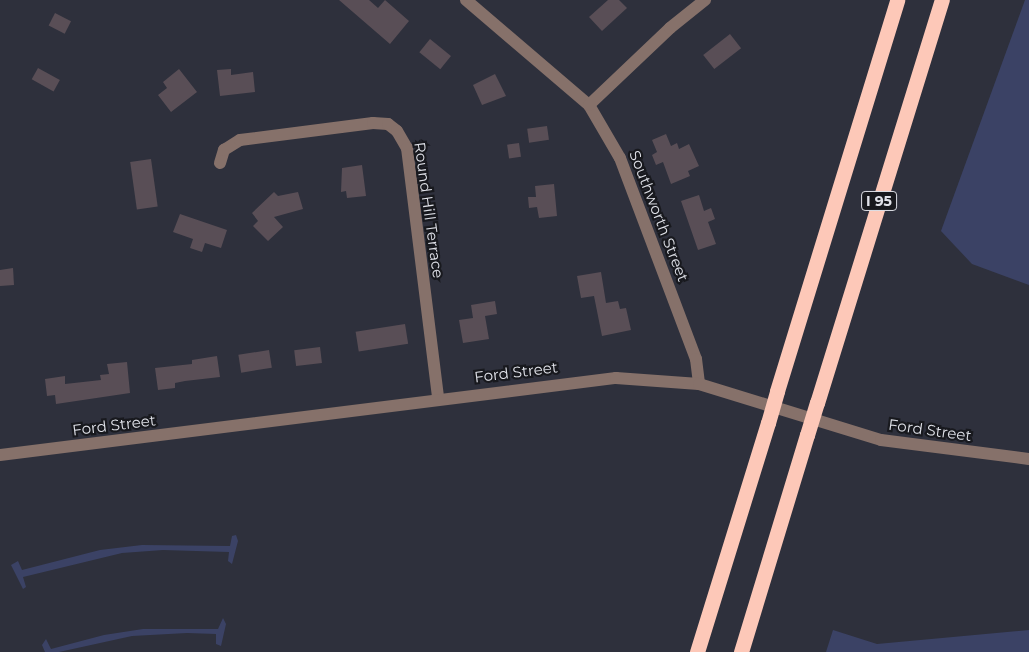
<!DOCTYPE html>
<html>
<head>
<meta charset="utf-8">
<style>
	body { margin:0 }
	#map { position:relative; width:1029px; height:652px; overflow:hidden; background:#2e303c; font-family:Montserrat,sans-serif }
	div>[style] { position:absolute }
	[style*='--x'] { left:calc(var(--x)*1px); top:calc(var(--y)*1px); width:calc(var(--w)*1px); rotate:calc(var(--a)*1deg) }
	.green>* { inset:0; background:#3b4265 }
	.building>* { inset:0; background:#594e56; transform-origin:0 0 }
	.minor>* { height:12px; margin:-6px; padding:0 6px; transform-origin:6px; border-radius:6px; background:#86716a }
	.highway>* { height:15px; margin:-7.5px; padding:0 7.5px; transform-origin:7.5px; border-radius:7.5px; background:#fdc8b8 }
	.highway-bridge>* { height:15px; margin:-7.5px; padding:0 7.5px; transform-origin:7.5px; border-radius:7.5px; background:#fdc8b8 }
	span { translate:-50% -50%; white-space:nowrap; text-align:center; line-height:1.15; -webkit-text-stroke:4.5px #18191e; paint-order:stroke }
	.shield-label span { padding:1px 4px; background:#18191e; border:1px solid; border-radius:4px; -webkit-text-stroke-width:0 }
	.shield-label { font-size:14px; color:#e0e2e9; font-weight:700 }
	.street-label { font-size:15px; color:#e0e2e9 }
</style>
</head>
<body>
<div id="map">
	<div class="green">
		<i style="clip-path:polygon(1025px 0,1029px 0,1029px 285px,972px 264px,941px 231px)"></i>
		<i style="clip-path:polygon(236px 535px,238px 541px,232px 564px,228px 561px,229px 552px,163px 550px,122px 553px,23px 577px,26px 587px,23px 589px,11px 565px,18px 561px,22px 570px,100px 550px,142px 545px,230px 546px,232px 536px)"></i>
		<i style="clip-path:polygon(223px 618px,226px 624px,221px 646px,216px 644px,216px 634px,187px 633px,132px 636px,59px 652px,45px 652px,42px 645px,46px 639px,51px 649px,104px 635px,143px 629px,218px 629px)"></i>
		<i style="clip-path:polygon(833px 630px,877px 644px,1029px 630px,1029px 652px,826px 652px)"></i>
	</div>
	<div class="building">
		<i style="clip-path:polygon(339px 0,369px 0,378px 8px,385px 0,409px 21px,390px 44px)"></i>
		<i style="clip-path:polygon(608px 0,619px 0,627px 8px,602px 31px,589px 17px)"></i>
		<i style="left:55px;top:13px;width:18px;height:14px;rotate:27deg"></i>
		<i style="left:730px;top:34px;width:18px;height:34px;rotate:52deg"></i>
		<i style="left:430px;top:39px;width:27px;height:17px;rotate:39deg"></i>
		<i style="left:38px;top:68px;width:25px;height:13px;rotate:29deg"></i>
		<i style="clip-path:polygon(179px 69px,197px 92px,171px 112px,158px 95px,167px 88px,163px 82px)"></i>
		<i style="clip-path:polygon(231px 69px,231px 75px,253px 72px,255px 92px,220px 96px,217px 70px)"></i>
		<i style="clip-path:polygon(495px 74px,506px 96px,482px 105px,473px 85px)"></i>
		<i style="left:547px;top:126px;width:14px;height:20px;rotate:82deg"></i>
		<i style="clip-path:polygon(666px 134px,671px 146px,677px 143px,679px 149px,689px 144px,699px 166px,688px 171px,690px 176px,671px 184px,663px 162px,656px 165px,652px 155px,657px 152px,652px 140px)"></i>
		<i style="left:519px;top:143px;width:14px;height:12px;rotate:82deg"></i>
		<i style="left:151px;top:159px;width:48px;height:21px;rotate:82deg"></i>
		<i style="clip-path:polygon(362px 165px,366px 196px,347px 198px,346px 191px,341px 192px,342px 168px)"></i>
		<i style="clip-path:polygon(554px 184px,557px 216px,539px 218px,537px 207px,529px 208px,528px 197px,536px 197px,535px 186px)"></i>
		<i style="clip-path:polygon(274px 192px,278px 196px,298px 192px,303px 209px,274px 217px,283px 227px,268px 241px,253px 226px,258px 221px,252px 213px)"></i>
		<i style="clip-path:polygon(699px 195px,704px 211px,711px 208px,715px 219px,708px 222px,716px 244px,698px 250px,681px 201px)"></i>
		<i style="clip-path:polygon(180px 214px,227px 230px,221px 248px,205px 243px,202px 252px,190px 248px,193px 239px,173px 232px)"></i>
		<i style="clip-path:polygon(13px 268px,14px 285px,0 286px,0 270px)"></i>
		<i style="clip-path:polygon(601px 272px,606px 303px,618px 301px,620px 309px,626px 308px,631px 330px,602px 336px,594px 296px,581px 298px,577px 276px)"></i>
		<i style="clip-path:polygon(495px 301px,497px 314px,485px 316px,489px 339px,463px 343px,459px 320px,473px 318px,471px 305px)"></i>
		<i style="left:405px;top:324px;width:20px;height:50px;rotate:81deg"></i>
		<i style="left:320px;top:347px;width:16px;height:26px;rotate:83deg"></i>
		<i style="left:269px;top:350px;width:18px;height:31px;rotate:81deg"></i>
		<i style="clip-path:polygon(217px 356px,220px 377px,185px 381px,175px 383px,175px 388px,158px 390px,155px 368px,192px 364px,192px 360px)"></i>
		<i style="clip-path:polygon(127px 362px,130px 393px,56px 404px,55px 395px,47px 396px,45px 379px,65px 376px,65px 384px,101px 380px,100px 375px,109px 374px,107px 364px)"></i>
	</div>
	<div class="minor">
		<i style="--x:466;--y:0;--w:162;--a:40.5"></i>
		<i style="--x:589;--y:105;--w:61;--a:59.7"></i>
		<i style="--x:620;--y:158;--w:215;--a:69.3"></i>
		<i style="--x:696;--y:359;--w:25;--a:83"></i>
		<i style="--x:589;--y:105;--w:112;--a:-43.5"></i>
		<i style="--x:670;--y:28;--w:45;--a:-38.7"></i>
		<i style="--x:220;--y:163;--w:14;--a:-73"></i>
		<i style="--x:224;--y:150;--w:19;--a:-32"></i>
		<i style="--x:240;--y:140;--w:134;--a:-7.3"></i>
		<i style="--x:373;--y:123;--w:15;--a:4"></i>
		<i style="--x:388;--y:124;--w:11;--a:38"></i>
		<i style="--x:397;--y:131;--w:20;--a:60"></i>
		<i style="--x:407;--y:148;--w:252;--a:82.9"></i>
		<i style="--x:0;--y:455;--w:621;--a:-7.13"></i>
		<i style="--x:616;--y:378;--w:83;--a:4.1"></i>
		<i style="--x:699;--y:384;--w:190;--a:17.1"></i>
		<i style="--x:881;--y:440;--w:149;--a:7.3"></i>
	</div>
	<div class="highway">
		<i style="--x:777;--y:391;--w:409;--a:-72.9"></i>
		<i style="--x:817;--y:403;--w:422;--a:-72.8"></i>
		<i style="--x:697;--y:652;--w:240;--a:-72.8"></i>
		<i style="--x:741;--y:652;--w:227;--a:-73.1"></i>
	</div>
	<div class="highway-bridge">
		<i style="--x:768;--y:423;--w:33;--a:-74"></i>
		<i style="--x:807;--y:435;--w:34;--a:-73"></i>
	</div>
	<div class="shield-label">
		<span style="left:879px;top:201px">I 95</span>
	</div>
	<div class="street-label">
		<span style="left:429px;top:210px;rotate:82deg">Round Hill Terrace</span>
		<span style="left:659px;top:216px;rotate:69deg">Southworth Street</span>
		<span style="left:516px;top:372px;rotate:-7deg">Ford Street</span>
		<span style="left:114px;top:425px;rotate:-7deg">Ford Street</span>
		<span style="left:930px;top:430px;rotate:8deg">Ford Street</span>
	</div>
</div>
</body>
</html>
